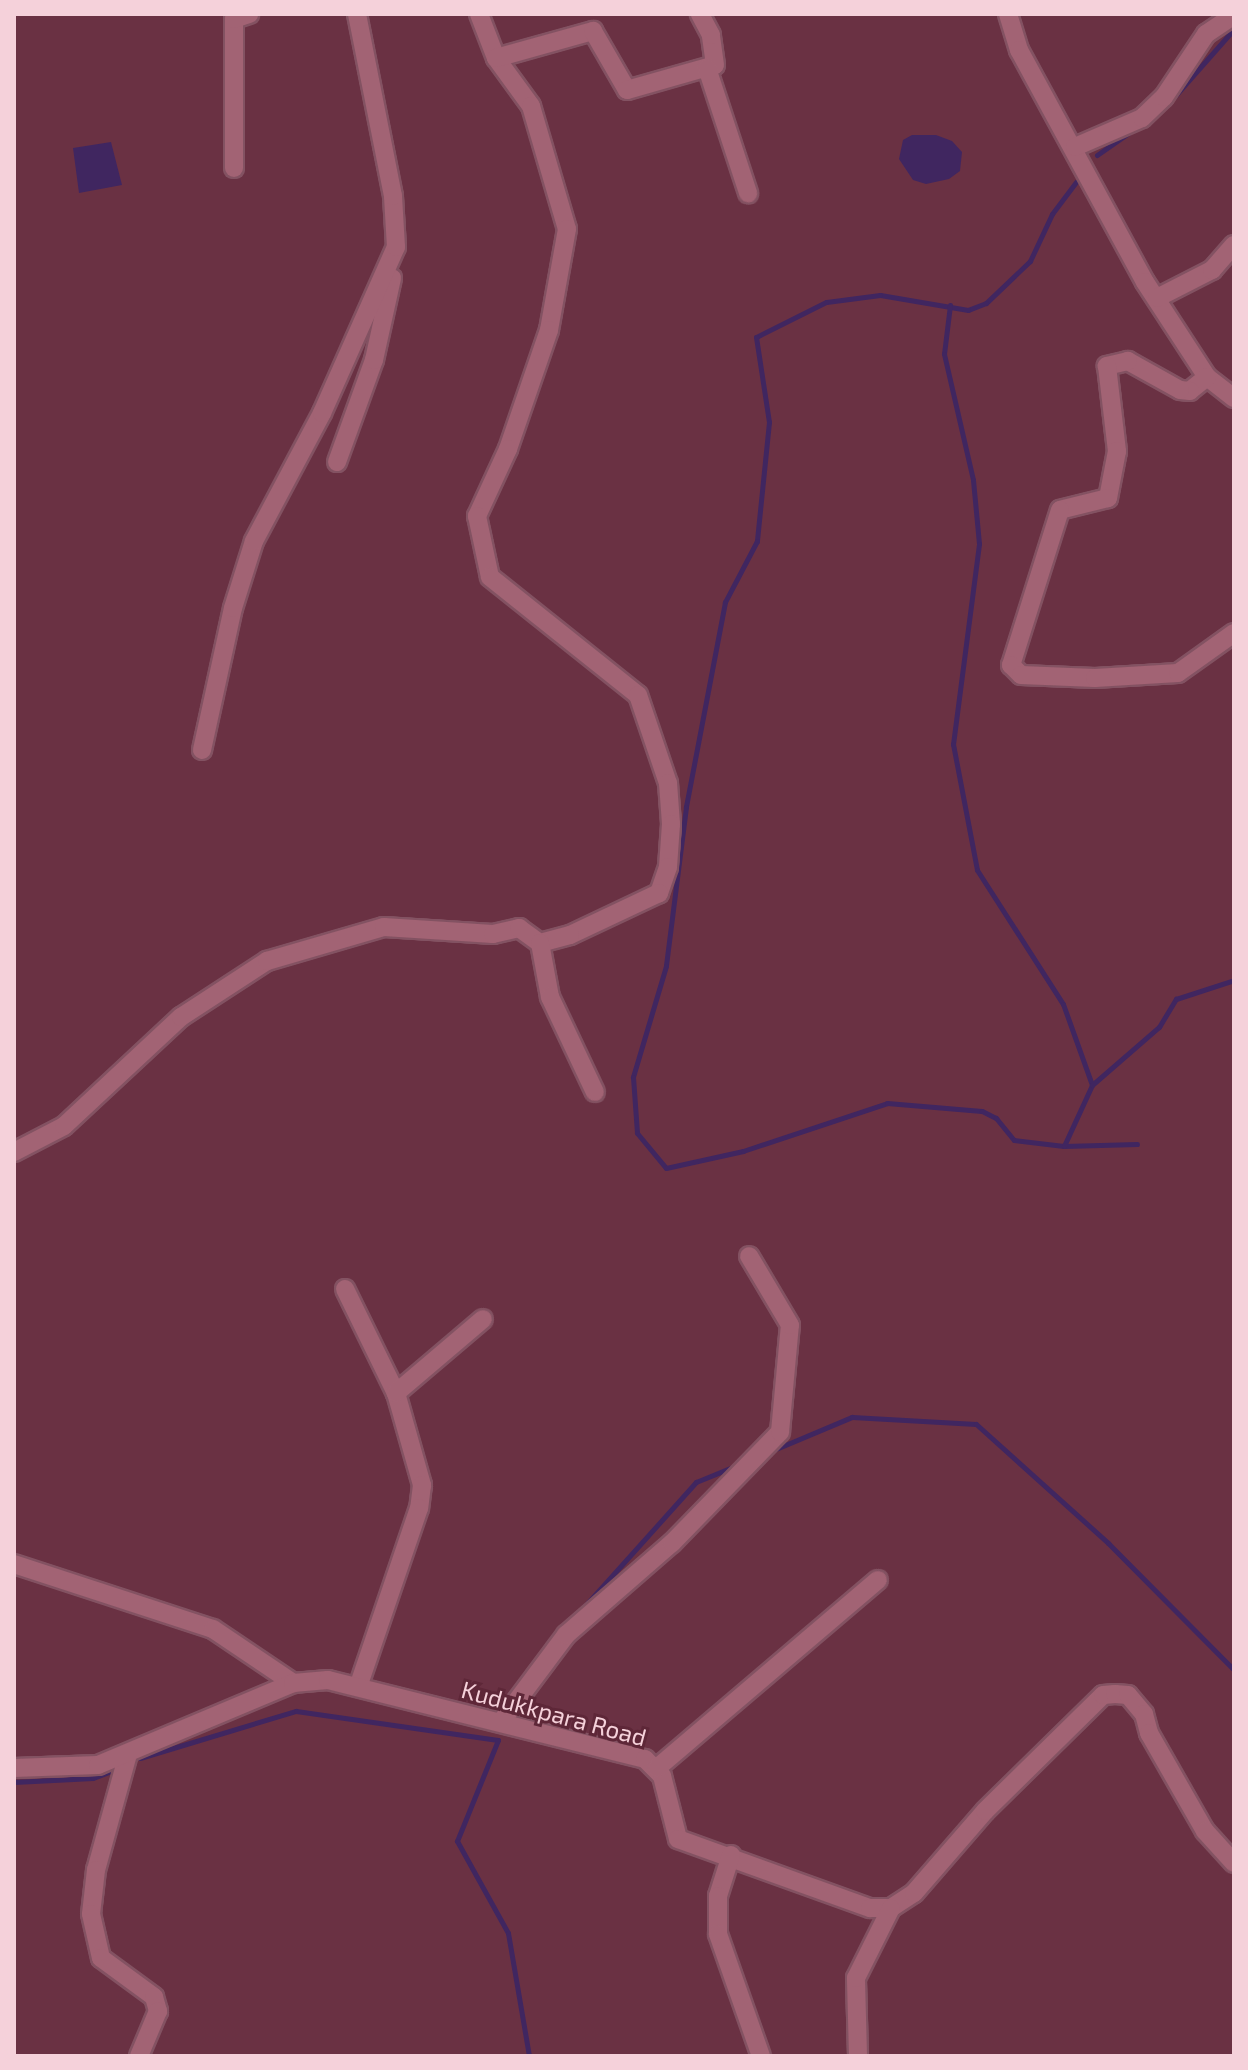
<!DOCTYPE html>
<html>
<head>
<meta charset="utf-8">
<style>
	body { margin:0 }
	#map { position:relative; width:1248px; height:2070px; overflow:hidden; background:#6a3143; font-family:"Exo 2",sans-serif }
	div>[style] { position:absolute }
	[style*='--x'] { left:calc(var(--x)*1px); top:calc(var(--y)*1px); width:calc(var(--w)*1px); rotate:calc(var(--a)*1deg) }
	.water>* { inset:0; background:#402660 }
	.stream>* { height:5px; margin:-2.5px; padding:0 2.5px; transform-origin:2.5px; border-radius:2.5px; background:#402660 }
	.roads { filter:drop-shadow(2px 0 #835262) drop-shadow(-2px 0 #835262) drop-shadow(0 2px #835262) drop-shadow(0 -2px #835262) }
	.minor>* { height:18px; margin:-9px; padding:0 9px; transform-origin:9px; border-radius:9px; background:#a26374 }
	span { translate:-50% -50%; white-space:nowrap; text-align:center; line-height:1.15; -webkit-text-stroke:6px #5e2738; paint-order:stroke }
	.street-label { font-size:24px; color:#f5d1da }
	.frame { position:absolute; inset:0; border:16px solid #f5d1da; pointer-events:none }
</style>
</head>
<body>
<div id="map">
	<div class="water">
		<i style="clip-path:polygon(912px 135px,936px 135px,952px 141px,962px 152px,960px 171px,949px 179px,926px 184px,913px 180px,899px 159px,903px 140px)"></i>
		<i style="clip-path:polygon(111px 142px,122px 185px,79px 193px,73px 148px)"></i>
	</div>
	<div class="stream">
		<i style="--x:1174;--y:97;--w:91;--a:-48.6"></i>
		<i style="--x:1097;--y:155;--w:39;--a:-35"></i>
		<i style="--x:1076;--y:182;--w:40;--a:127"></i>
		<i style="--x:1052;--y:214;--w:52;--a:115.1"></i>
		<i style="--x:1030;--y:261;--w:61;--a:136.3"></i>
		<i style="--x:986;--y:303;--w:19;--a:159"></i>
		<i style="--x:968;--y:310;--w:89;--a:-170.3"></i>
		<i style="--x:880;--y:295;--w:54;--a:172.6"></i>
		<i style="--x:826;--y:302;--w:78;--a:153.4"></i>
		<i style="--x:756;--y:337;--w:86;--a:81.3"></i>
		<i style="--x:769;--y:422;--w:120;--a:95.8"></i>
		<i style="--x:757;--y:541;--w:69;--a:117.7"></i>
		<i style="--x:725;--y:602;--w:209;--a:100.8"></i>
		<i style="--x:686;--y:807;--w:160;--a:97.2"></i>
		<i style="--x:666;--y:966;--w:116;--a:106.6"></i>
		<i style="--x:633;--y:1077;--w:56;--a:85.9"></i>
		<i style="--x:637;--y:1133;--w:45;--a:50.4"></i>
		<i style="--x:666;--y:1168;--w:79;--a:-12.4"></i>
		<i style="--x:743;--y:1151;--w:152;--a:-18.4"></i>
		<i style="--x:887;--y:1103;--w:95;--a:4.8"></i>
		<i style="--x:982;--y:1111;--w:16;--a:27"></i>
		<i style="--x:996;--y:1118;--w:28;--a:51"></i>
		<i style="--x:1014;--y:1140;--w:50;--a:6.8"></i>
		<i style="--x:1064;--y:1146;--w:73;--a:-1.6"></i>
		<i style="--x:950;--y:305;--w:49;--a:97"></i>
		<i style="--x:944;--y:354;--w:129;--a:77"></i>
		<i style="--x:973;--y:480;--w:64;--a:84.6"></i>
		<i style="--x:979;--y:544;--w:202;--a:97.4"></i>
		<i style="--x:953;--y:744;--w:128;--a:79.2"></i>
		<i style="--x:977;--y:870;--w:159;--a:57.3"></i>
		<i style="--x:1063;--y:1004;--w:86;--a:70.3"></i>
		<i style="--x:1092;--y:1085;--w:67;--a:114.7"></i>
		<i style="--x:1092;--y:1085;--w:89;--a:-40.9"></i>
		<i style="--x:1159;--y:1027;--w:33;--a:-59"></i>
		<i style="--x:1176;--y:999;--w:61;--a:-18.1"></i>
		<i style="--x:771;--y:1451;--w:88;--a:-22.8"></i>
		<i style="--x:852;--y:1417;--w:124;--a:3.2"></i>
		<i style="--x:976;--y:1424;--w:178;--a:42"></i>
		<i style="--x:1108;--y:1543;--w:179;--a:45.2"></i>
		<i style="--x:574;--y:1618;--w:183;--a:-48.1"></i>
		<i style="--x:696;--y:1482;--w:48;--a:-22.2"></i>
		<i style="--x:140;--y:1758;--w:163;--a:-16.8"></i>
		<i style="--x:296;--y:1711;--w:204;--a:8.2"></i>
		<i style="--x:498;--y:1740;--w:109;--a:112.1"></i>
		<i style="--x:457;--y:1841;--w:105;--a:61"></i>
		<i style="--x:508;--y:1933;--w:125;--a:80.3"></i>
		<i style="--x:14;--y:1782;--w:79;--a:-2.9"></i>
		<i style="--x:93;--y:1778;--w:17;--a:-21"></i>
	</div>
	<div class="roads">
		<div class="minor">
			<i style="--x:479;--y:14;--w:47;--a:68.9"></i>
			<i style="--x:496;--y:58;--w:59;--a:53.9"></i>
			<i style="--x:531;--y:106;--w:128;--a:73.7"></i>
			<i style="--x:567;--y:229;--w:103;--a:100.1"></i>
			<i style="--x:549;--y:330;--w:126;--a:109"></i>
			<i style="--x:508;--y:449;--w:74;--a:114.8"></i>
			<i style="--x:477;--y:516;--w:62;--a:78"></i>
			<i style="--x:490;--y:577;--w:189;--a:38.6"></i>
			<i style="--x:638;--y:695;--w:93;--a:71.2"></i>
			<i style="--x:668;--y:783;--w:41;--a:85.8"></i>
			<i style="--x:671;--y:824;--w:43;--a:94"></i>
			<i style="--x:668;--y:867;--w:28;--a:109"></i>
			<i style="--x:659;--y:893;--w:98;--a:154.7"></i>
			<i style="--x:570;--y:935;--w:31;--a:165"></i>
			<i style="--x:1008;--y:14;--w:38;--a:73"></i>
			<i style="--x:1019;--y:50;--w:264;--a:61.5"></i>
			<i style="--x:1145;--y:282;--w:113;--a:56.9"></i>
			<i style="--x:1207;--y:377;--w:34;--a:38"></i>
			<i style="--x:496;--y:58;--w:101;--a:-15.6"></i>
			<i style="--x:593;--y:31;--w:68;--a:60"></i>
			<i style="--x:627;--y:90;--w:91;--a:-15.9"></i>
			<i style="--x:715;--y:65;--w:30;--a:-98"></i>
			<i style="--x:711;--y:35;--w:24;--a:-118"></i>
			<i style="--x:707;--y:68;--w:132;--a:71.8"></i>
			<i style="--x:1075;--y:147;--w:73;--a:-23.4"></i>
			<i style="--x:1142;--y:118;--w:30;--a:-44"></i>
			<i style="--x:1164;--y:97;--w:76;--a:-56.3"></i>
			<i style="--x:1206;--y:34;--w:34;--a:-34"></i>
			<i style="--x:234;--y:168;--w:149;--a:-90"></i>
			<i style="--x:234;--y:19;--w:16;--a:-18"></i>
			<i style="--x:1157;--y:298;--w:62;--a:-27"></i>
			<i style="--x:1212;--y:270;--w:33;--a:-49"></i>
			<i style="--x:1207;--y:377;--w:22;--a:141"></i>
			<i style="--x:1190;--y:391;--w:10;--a:-174"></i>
			<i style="--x:1180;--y:390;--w:60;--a:-150.9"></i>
			<i style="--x:1128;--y:361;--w:22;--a:167"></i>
			<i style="--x:1107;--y:366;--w:86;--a:83.3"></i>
			<i style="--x:1117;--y:451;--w:48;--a:100.8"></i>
			<i style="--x:1108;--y:498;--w:49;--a:166"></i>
			<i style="--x:1060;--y:510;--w:163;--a:107.5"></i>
			<i style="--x:1011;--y:665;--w:14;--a:45"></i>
			<i style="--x:1021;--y:675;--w:74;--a:2.3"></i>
			<i style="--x:1095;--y:678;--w:83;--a:-3.4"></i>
			<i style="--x:1178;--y:673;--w:69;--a:-35.5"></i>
			<i style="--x:337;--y:462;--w:109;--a:-70.1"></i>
			<i style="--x:374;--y:360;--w:84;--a:-77.6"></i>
			<i style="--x:202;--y:750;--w:145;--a:-77.7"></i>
			<i style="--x:233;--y:608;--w:70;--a:-72.6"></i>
			<i style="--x:254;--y:541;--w:145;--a:-62"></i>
			<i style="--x:322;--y:413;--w:182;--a:-66"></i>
			<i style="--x:396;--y:247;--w:51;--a:-93.4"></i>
			<i style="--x:393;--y:196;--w:186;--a:-101.2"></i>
			<i style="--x:14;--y:1152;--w:56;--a:-27.5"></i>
			<i style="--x:64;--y:1126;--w:160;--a:-43"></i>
			<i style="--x:181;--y:1017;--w:103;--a:-33.1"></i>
			<i style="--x:267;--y:961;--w:122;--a:-16.2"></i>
			<i style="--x:384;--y:927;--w:109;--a:3.7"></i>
			<i style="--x:493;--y:934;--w:27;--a:-13"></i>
			<i style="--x:519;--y:928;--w:26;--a:36"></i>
			<i style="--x:540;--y:943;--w:55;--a:79.5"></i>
			<i style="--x:550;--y:997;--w:105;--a:64.7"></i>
			<i style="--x:345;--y:1289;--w:116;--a:63.9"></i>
			<i style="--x:396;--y:1393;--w:96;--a:74.2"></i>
			<i style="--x:422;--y:1485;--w:23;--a:97"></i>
			<i style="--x:419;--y:1508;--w:189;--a:108.8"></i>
			<i style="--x:396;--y:1393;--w:114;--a:-40.4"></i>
			<i style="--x:14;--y:1564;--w:209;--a:18.1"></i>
			<i style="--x:213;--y:1629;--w:97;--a:34"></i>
			<i style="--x:501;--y:1722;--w:109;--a:-53.2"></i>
			<i style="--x:566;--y:1635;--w:140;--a:-41"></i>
			<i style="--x:672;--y:1543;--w:155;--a:-45.8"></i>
			<i style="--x:780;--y:1432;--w:107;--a:-84.7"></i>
			<i style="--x:790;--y:1325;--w:80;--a:-120.7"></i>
			<i style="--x:128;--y:1754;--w:120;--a:105.4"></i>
			<i style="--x:96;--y:1870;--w:44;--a:96.5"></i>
			<i style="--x:91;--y:1914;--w:45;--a:77.2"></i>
			<i style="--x:101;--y:1958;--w:66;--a:36.3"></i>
			<i style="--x:154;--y:1997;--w:15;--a:74"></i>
			<i style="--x:158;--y:2011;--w:49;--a:112.9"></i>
			<i style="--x:14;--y:1768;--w:84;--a:-2"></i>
			<i style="--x:98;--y:1765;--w:212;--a:-22.8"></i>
			<i style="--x:293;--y:1683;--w:35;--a:-5"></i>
			<i style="--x:328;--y:1680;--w:327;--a:14"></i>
			<i style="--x:645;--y:1759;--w:24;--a:45"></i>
			<i style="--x:662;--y:1776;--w:65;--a:75.7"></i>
			<i style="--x:678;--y:1839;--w:204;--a:19.8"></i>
			<i style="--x:870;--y:1908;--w:21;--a:0"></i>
			<i style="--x:891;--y:1908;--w:27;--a:-33"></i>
			<i style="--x:914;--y:1893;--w:108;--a:-49.1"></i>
			<i style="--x:985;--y:1811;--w:165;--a:-44.5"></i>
			<i style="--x:1103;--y:1695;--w:12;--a:-5"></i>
			<i style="--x:1115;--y:1694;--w:13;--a:4"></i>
			<i style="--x:1128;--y:1695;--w:25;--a:50"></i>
			<i style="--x:1144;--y:1714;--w:20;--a:75"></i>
			<i style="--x:1149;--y:1733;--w:113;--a:60.3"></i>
			<i style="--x:1205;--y:1831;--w:43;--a:47.8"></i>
			<i style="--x:657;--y:1768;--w:290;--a:-40.4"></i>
			<i style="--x:731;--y:1855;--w:43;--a:107.6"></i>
			<i style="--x:718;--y:1896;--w:38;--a:90"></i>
			<i style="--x:718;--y:1934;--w:129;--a:70.6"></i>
			<i style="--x:858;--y:2056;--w:78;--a:-91.5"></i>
			<i style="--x:856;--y:1978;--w:78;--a:-63.4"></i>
		</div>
	</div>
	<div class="street-label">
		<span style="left:554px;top:1713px;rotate:15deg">Kudukkpara Road</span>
	</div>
	<div class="frame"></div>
</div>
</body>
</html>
